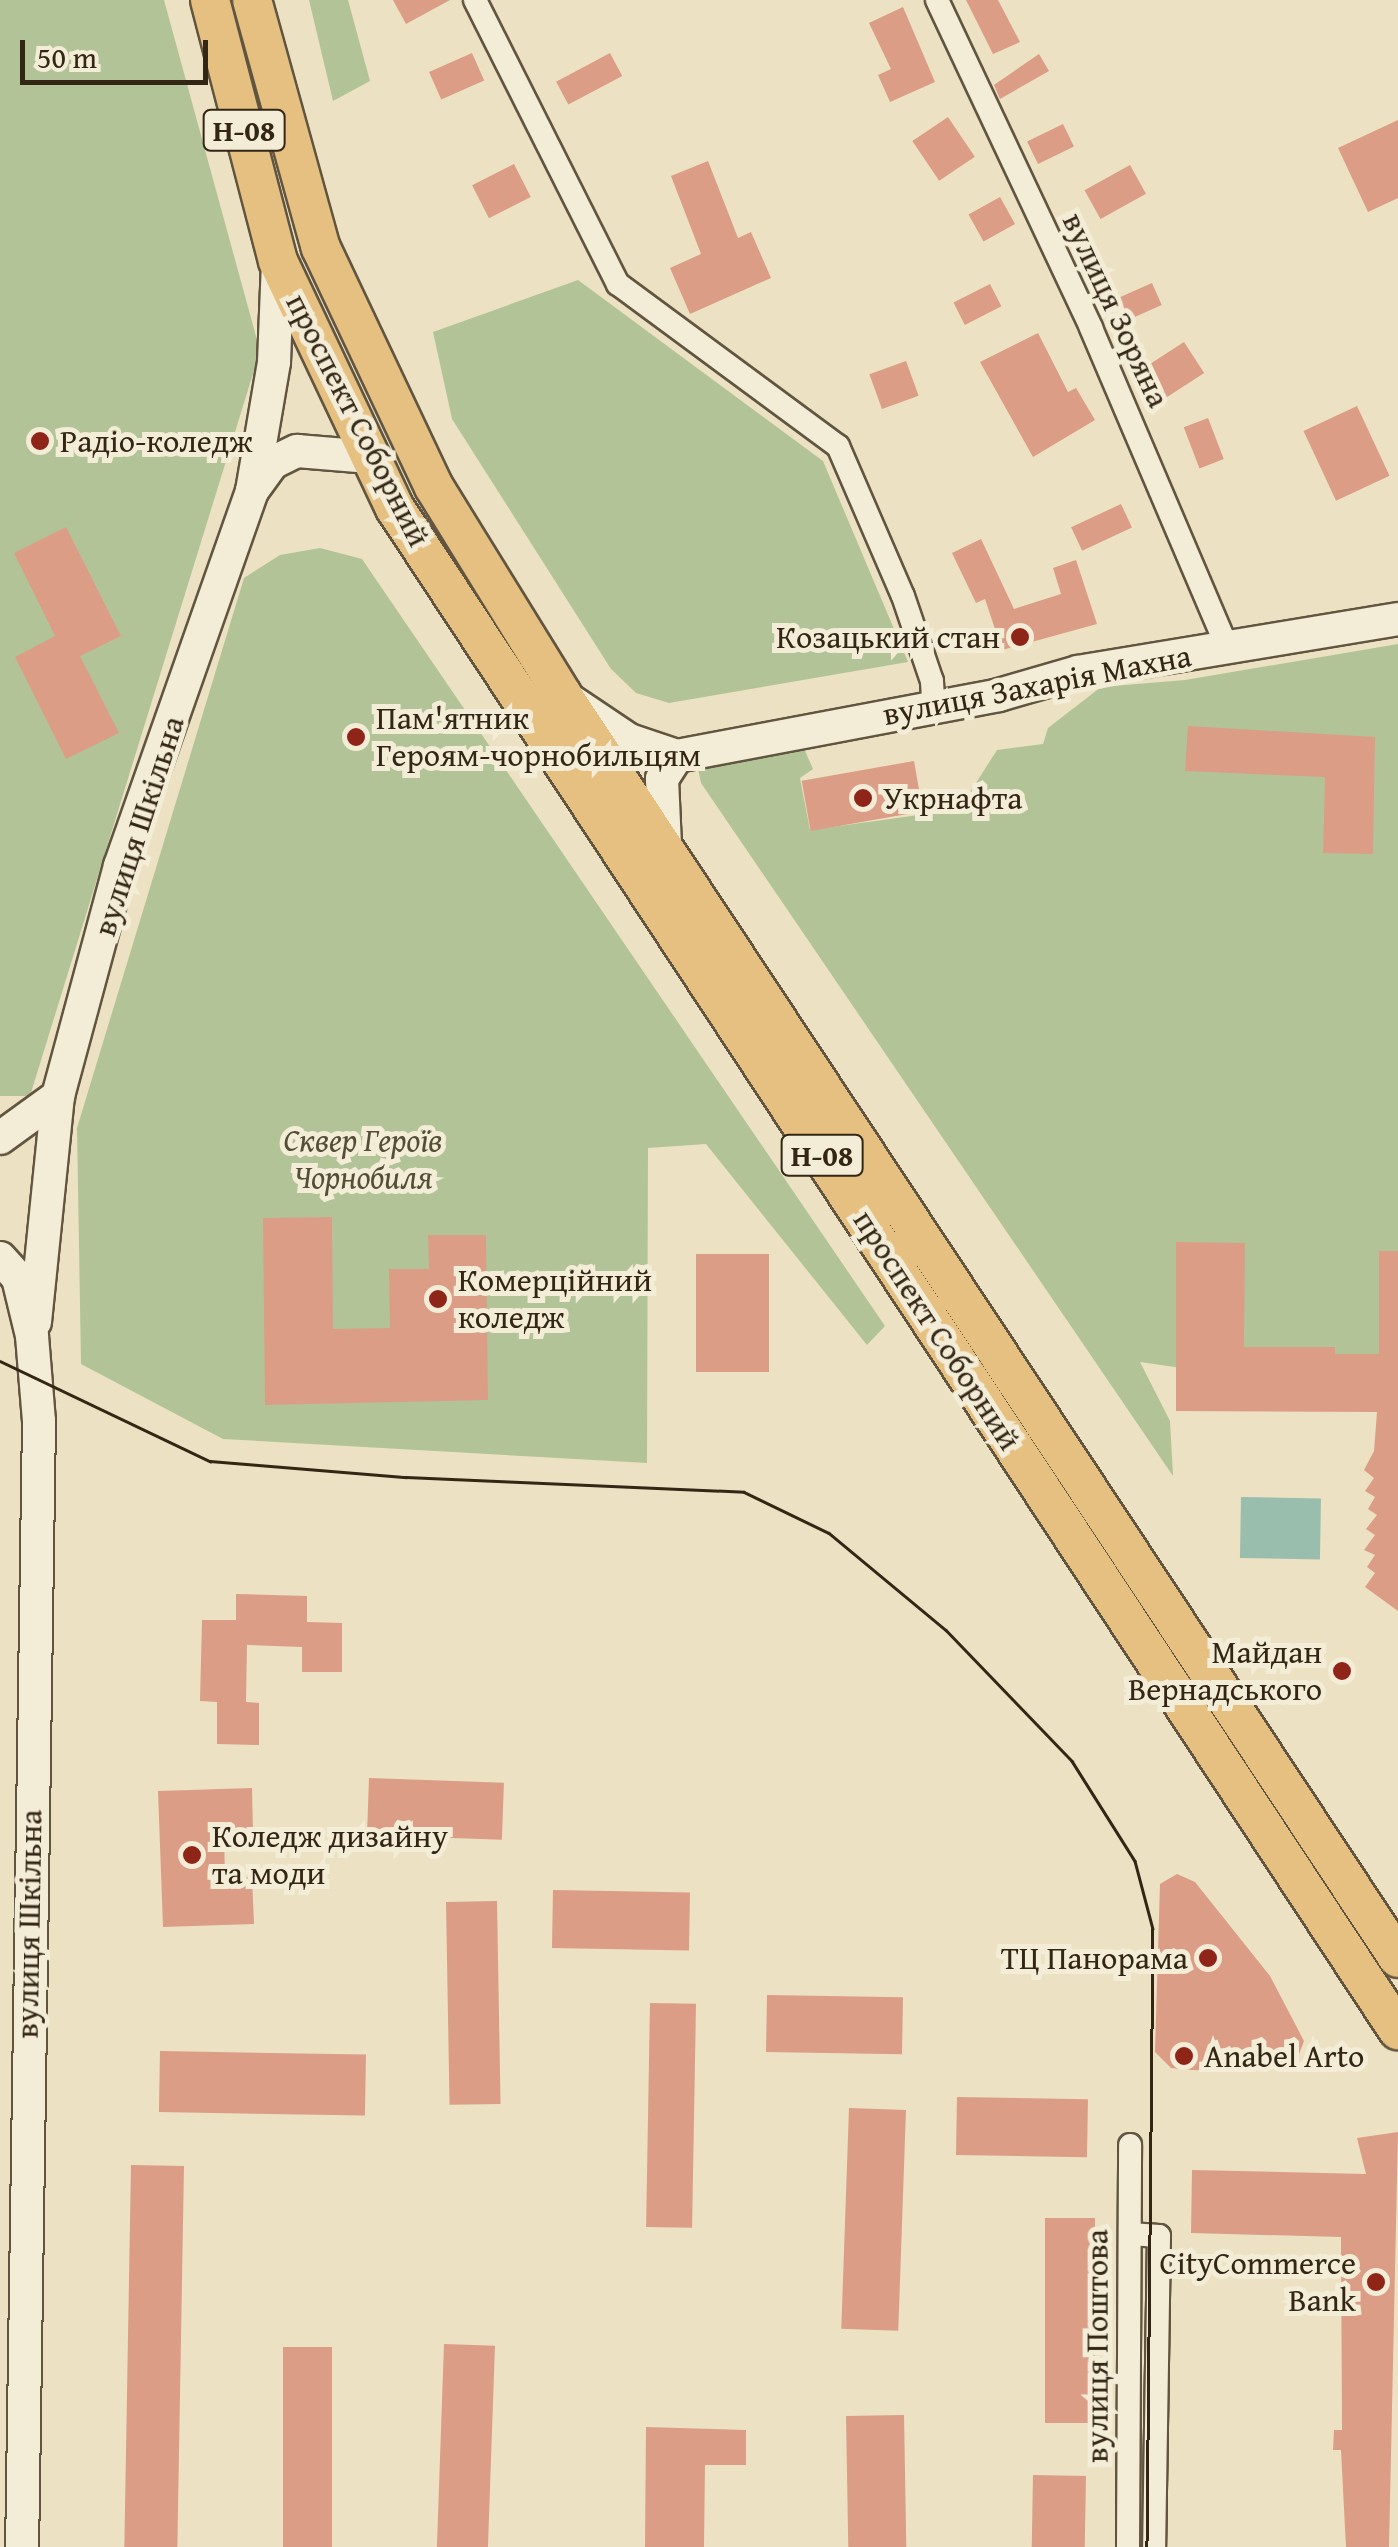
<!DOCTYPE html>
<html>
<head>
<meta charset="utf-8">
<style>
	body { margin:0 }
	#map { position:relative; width:1398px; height:2547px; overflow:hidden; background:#ece1c2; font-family:"Gentium Book Plus",serif }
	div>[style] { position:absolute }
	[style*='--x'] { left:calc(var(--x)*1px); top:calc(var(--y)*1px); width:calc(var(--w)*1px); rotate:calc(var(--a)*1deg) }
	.green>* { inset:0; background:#b2c497 }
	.water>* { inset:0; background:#99beae; transform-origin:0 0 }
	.building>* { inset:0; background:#db9d85; transform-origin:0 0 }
	.roads { filter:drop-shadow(2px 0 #615540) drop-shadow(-2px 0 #615540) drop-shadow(0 2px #615540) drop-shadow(0 -2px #615540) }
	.street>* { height:22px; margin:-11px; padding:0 11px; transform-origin:11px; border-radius:11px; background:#f3ecd7 }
	.secondary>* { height:32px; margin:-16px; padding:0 16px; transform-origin:16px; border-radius:16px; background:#f3ecd7 }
	.primary>* { height:38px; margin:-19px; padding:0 19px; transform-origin:19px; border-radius:19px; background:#e6c081 }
	.tram>* { height:2.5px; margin:-1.25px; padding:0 1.25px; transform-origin:1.25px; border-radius:1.25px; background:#332615 }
	.dots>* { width:28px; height:28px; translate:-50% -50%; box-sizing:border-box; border:5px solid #f3ecd7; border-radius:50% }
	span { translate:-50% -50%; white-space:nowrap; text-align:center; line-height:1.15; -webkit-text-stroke:10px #f3ecd7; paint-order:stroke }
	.shield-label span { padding:2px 8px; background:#f3ecd7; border:2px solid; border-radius:8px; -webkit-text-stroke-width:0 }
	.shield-label { font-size:30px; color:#332615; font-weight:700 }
	.street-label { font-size:32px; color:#332615 }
	.poi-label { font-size:32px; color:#332615 }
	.left { translate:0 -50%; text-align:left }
	.right { translate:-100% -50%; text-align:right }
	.park-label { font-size:32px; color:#534e36; font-style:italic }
	.scale { position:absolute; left:20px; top:40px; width:188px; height:45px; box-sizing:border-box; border:5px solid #332615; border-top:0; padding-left:12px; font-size:30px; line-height:35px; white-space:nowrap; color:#332615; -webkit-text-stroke:8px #f3ecd7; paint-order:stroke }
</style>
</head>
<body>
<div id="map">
	<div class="green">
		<i style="clip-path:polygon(0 0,164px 0,260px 351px,30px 1096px,0 1096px)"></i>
		<i style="clip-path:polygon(309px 0,348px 0,370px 81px,333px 101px)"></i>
		<i style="clip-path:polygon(578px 280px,823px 461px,908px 662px,669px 703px,636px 693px,611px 669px,452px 419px,433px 332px)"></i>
		<i style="clip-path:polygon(320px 548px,362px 559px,885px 1326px,867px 1345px,706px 1144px,648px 1148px,647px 1463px,223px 1439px,81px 1364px,77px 1128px,244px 578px,280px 555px)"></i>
		<i style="clip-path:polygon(1398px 644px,1398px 1399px,1140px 1362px,1170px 1421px,1173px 1476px,701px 783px,697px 764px,802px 744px,813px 769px,800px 778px,810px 830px,926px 814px,960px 808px,997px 750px,1043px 744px,1048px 728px,1101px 687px,1185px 680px)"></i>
	</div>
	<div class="water">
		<i style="left:1241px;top:1497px;width:80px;height:61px;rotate:1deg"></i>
	</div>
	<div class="building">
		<i style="clip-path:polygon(393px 0,450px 0,406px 24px)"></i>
		<i style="clip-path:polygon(966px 0,998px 0,1020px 42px,993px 54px)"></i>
		<i style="clip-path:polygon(903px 7px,935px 82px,890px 102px,878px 75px,891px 69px,869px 23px)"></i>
		<i style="left:472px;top:53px;width:30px;height:47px;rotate:66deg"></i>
		<i style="left:610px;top:53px;width:26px;height:61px;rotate:62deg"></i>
		<i style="clip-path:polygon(1039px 54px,1049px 71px,1000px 99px,994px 85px)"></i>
		<i style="left:948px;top:117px;width:48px;height:43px;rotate:56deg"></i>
		<i style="clip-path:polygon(1398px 120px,1398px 198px,1368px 212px,1338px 148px)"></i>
		<i style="left:1063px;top:124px;width:25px;height:40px;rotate:64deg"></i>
		<i style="clip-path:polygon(708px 161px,738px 238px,751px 232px,771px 278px,690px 314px,670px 268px,701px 254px,671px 176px)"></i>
		<i style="left:514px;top:164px;width:37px;height:47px;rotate:63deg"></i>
		<i style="left:1130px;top:165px;width:33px;height:52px;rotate:61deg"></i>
		<i style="left:1000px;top:197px;width:31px;height:36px;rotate:61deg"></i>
		<i style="left:1152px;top:283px;width:24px;height:39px;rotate:66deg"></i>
		<i style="left:990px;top:284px;width:25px;height:41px;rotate:63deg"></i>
		<i style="clip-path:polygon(1038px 333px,1068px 392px,1076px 388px,1095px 420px,1033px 457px,980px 362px)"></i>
		<i style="left:1184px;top:342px;width:37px;height:46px;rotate:57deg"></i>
		<i style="left:906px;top:361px;width:37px;height:39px;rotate:70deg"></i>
		<i style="left:1357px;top:406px;width:77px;height:59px;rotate:65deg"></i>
		<i style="left:1208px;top:418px;width:44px;height:26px;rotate:69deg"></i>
		<i style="left:1121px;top:504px;width:26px;height:55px;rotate:65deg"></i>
		<i style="clip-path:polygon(66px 527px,121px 636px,80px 656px,119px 733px,66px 759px,15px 657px,55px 636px,14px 553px)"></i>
		<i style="clip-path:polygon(981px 539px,1014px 609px,1061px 594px,1053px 568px,1076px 560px,1097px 624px,1002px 650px,985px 599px,976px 603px,952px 553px)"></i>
		<i style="clip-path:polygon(1188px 726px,1375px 737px,1373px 854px,1323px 853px,1325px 777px,1185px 771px)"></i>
		<i style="left:914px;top:761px;width:51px;height:114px;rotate:80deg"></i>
		<i style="clip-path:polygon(332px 1217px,333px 1329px,390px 1328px,389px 1269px,429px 1269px,428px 1235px,486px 1235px,488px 1400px,265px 1405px,263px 1218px)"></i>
		<i style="clip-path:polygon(1176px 1242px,1245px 1243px,1244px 1347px,1335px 1347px,1335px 1354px,1379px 1354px,1379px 1251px,1398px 1251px,1398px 1611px,1365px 1587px,1375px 1573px,1367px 1567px,1375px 1555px,1364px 1550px,1375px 1535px,1366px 1529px,1377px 1515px,1368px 1509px,1375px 1497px,1365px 1491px,1374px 1478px,1364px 1470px,1374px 1451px,1377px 1412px,1176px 1411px)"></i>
		<i style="left:769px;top:1254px;width:118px;height:73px;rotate:90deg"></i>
		<i style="clip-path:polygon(236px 1594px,307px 1596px,307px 1622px,342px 1623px,342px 1672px,302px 1672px,302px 1647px,247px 1645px,246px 1702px,259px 1703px,259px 1745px,217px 1744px,217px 1702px,200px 1701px,202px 1620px,236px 1620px)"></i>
		<i style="left:369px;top:1778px;width:135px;height:57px;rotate:2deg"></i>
		<i style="clip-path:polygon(252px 1788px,253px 1831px,224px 1832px,225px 1878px,252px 1877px,254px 1924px,163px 1927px,158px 1791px)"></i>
		<i style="clip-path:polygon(1177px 1874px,1195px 1882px,1270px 1976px,1304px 2041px,1296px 2062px,1263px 2063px,1256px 2071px,1192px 2070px,1171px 2068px,1155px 2052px,1160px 1884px)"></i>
		<i style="left:553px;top:1890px;width:137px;height:58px;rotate:1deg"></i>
		<i style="left:497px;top:1901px;width:203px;height:51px;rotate:89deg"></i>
		<i style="left:767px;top:1995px;width:136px;height:57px;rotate:1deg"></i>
		<i style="left:650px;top:2003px;width:46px;height:224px;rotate:1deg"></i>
		<i style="left:160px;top:2051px;width:206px;height:61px;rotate:1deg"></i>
		<i style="left:957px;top:2097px;width:131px;height:58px;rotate:1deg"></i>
		<i style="left:849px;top:2108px;width:57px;height:221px;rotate:2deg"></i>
		<i style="clip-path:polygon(1398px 2132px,1389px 2547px,1346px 2547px,1341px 2450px,1333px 2450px,1334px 2430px,1342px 2430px,1341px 2237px,1191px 2233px,1192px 2170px,1366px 2174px,1357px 2138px)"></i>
		<i style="left:131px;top:2165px;width:53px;height:382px;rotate:1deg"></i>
		<i style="left:1045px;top:2218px;width:50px;height:205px"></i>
		<i style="left:444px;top:2344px;width:51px;height:203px;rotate:2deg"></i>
		<i style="left:283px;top:2347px;width:49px;height:200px"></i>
		<i style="left:904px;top:2415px;width:132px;height:58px;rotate:89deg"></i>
		<i style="clip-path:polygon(646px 2427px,746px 2430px,746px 2465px,705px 2465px,704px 2547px,645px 2547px)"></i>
		<i style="left:1033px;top:2475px;width:53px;height:72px;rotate:1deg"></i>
	</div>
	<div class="roads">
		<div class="street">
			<i style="--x:475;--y:0;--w:318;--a:63.3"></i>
			<i style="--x:618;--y:284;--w:273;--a:36.4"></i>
			<i style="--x:838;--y:446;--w:163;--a:66.6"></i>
			<i style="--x:903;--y:596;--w:90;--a:71.2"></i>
			<i style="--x:932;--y:681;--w:22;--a:87"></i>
			<i style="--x:937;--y:0;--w:362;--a:64.8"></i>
			<i style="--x:1091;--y:328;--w:351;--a:66.9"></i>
			<i style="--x:1130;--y:2234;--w:29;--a:4"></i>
			<i style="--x:1159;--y:2236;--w:311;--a:90.9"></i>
			<i style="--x:1128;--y:2547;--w:402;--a:-89.7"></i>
		</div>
		<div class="secondary">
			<i style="--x:252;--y:491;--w:34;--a:-54"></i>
			<i style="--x:272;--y:463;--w:28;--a:-26"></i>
			<i style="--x:297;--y:451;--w:73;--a:4.7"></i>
			<i style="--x:571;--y:701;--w:70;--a:33.9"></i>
			<i style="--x:629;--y:740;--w:51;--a:18.4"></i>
			<i style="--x:677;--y:756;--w:328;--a:-10.7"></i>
			<i style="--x:999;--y:695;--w:82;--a:-16.2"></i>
			<i style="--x:1078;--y:672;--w:324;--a:-9.4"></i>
			<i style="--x:665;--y:845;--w:66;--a:-92.6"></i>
			<i style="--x:662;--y:779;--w:27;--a:-57"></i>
			<i style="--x:0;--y:1138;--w:72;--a:-35.9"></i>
			<i style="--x:0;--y:1258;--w:27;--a:48"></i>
			<i style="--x:18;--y:1278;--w:60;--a:76.4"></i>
			<i style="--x:32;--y:1336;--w:85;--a:85.3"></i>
			<i style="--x:39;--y:1421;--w:1126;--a:90.86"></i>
			<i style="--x:35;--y:1322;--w:227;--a:-84.2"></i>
			<i style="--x:58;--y:1096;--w:238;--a:-74.9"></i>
			<i style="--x:120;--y:866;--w:398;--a:-70.6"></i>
			<i style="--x:252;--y:491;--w:131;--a:-80.3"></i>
			<i style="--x:274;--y:362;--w:101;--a:-87.7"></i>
		</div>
		<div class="primary">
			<i style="--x:210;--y:0;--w:270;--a:75.4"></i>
			<i style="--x:278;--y:261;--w:273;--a:64.7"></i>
			<i style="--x:395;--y:508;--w:1823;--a:56.62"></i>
			<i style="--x:252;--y:0;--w:257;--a:74.5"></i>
			<i style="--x:321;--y:248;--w:264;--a:64.7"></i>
			<i style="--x:434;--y:487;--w:246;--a:58.3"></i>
			<i style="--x:563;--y:696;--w:1513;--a:56.51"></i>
		</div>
	</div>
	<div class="tram">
		<i style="--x:0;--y:1361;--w:233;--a:25.5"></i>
		<i style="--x:210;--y:1461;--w:197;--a:4.7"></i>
		<i style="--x:406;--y:1477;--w:338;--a:2.5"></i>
		<i style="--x:744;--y:1492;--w:94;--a:25.8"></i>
		<i style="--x:829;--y:1533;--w:152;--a:39.7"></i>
		<i style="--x:946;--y:1630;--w:182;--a:46.1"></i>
		<i style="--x:1072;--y:1761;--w:118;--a:57.8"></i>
		<i style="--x:1135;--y:1861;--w:70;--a:75.2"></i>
		<i style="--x:1153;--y:1929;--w:618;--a:90.56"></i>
	</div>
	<div class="dots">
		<i style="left:40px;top:441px;background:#8f2418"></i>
		<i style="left:1020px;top:637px;background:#8f2418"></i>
		<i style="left:356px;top:737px;background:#8f2418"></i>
		<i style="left:863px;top:798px;background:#8f2418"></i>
		<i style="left:438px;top:1299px;background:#8f2418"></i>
		<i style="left:1342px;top:1671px;background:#8f2418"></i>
		<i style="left:192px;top:1855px;background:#8f2418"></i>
		<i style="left:1208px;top:1958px;background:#8f2418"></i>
		<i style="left:1184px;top:2056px;background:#8f2418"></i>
		<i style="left:1376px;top:2282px;background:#8f2418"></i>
	</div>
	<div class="shield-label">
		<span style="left:244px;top:130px">Н-08</span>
		<span style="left:822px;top:1155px">Н-08</span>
	</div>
	<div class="street-label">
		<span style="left:1116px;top:310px;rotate:65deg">вулиця Зоряна</span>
		<span style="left:358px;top:420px;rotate:63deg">проспект Соборний</span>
		<span style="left:1037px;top:685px;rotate:-11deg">вулиця Захарія Махна</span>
		<span style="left:139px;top:826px;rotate:-72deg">вулиця Шкільна</span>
		<span style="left:937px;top:1330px;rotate:57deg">проспект Соборний</span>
		<span style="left:29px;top:1924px;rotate:-89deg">вулиця Шкільна</span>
		<span style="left:1097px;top:2346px;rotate:-90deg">вулиця Поштова</span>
	</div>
	<div class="poi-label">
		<span class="left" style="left:60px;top:441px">Радіо-коледж</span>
		<span class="right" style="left:1000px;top:637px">Козацький стан</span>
		<span class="left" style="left:376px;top:737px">Пам'ятник<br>Героям-чорнобильцям</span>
		<span class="left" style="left:883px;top:798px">Укрнафта</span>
		<span class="left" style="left:458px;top:1299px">Комерційний<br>коледж</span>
		<span class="right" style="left:1322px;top:1671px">Майдан<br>Вернадського</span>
		<span class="left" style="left:212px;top:1855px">Коледж дизайну<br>та моди</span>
		<span class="right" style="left:1188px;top:1958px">ТЦ Панорама</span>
		<span class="left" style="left:1204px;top:2056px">Anabel Arto</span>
		<span class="right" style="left:1356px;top:2282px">CityCommerce<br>Bank</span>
	</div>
	<div class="park-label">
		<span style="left:363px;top:1159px">Сквер Героїв<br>Чорнобиля</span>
	</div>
	<div class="scale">50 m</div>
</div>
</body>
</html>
